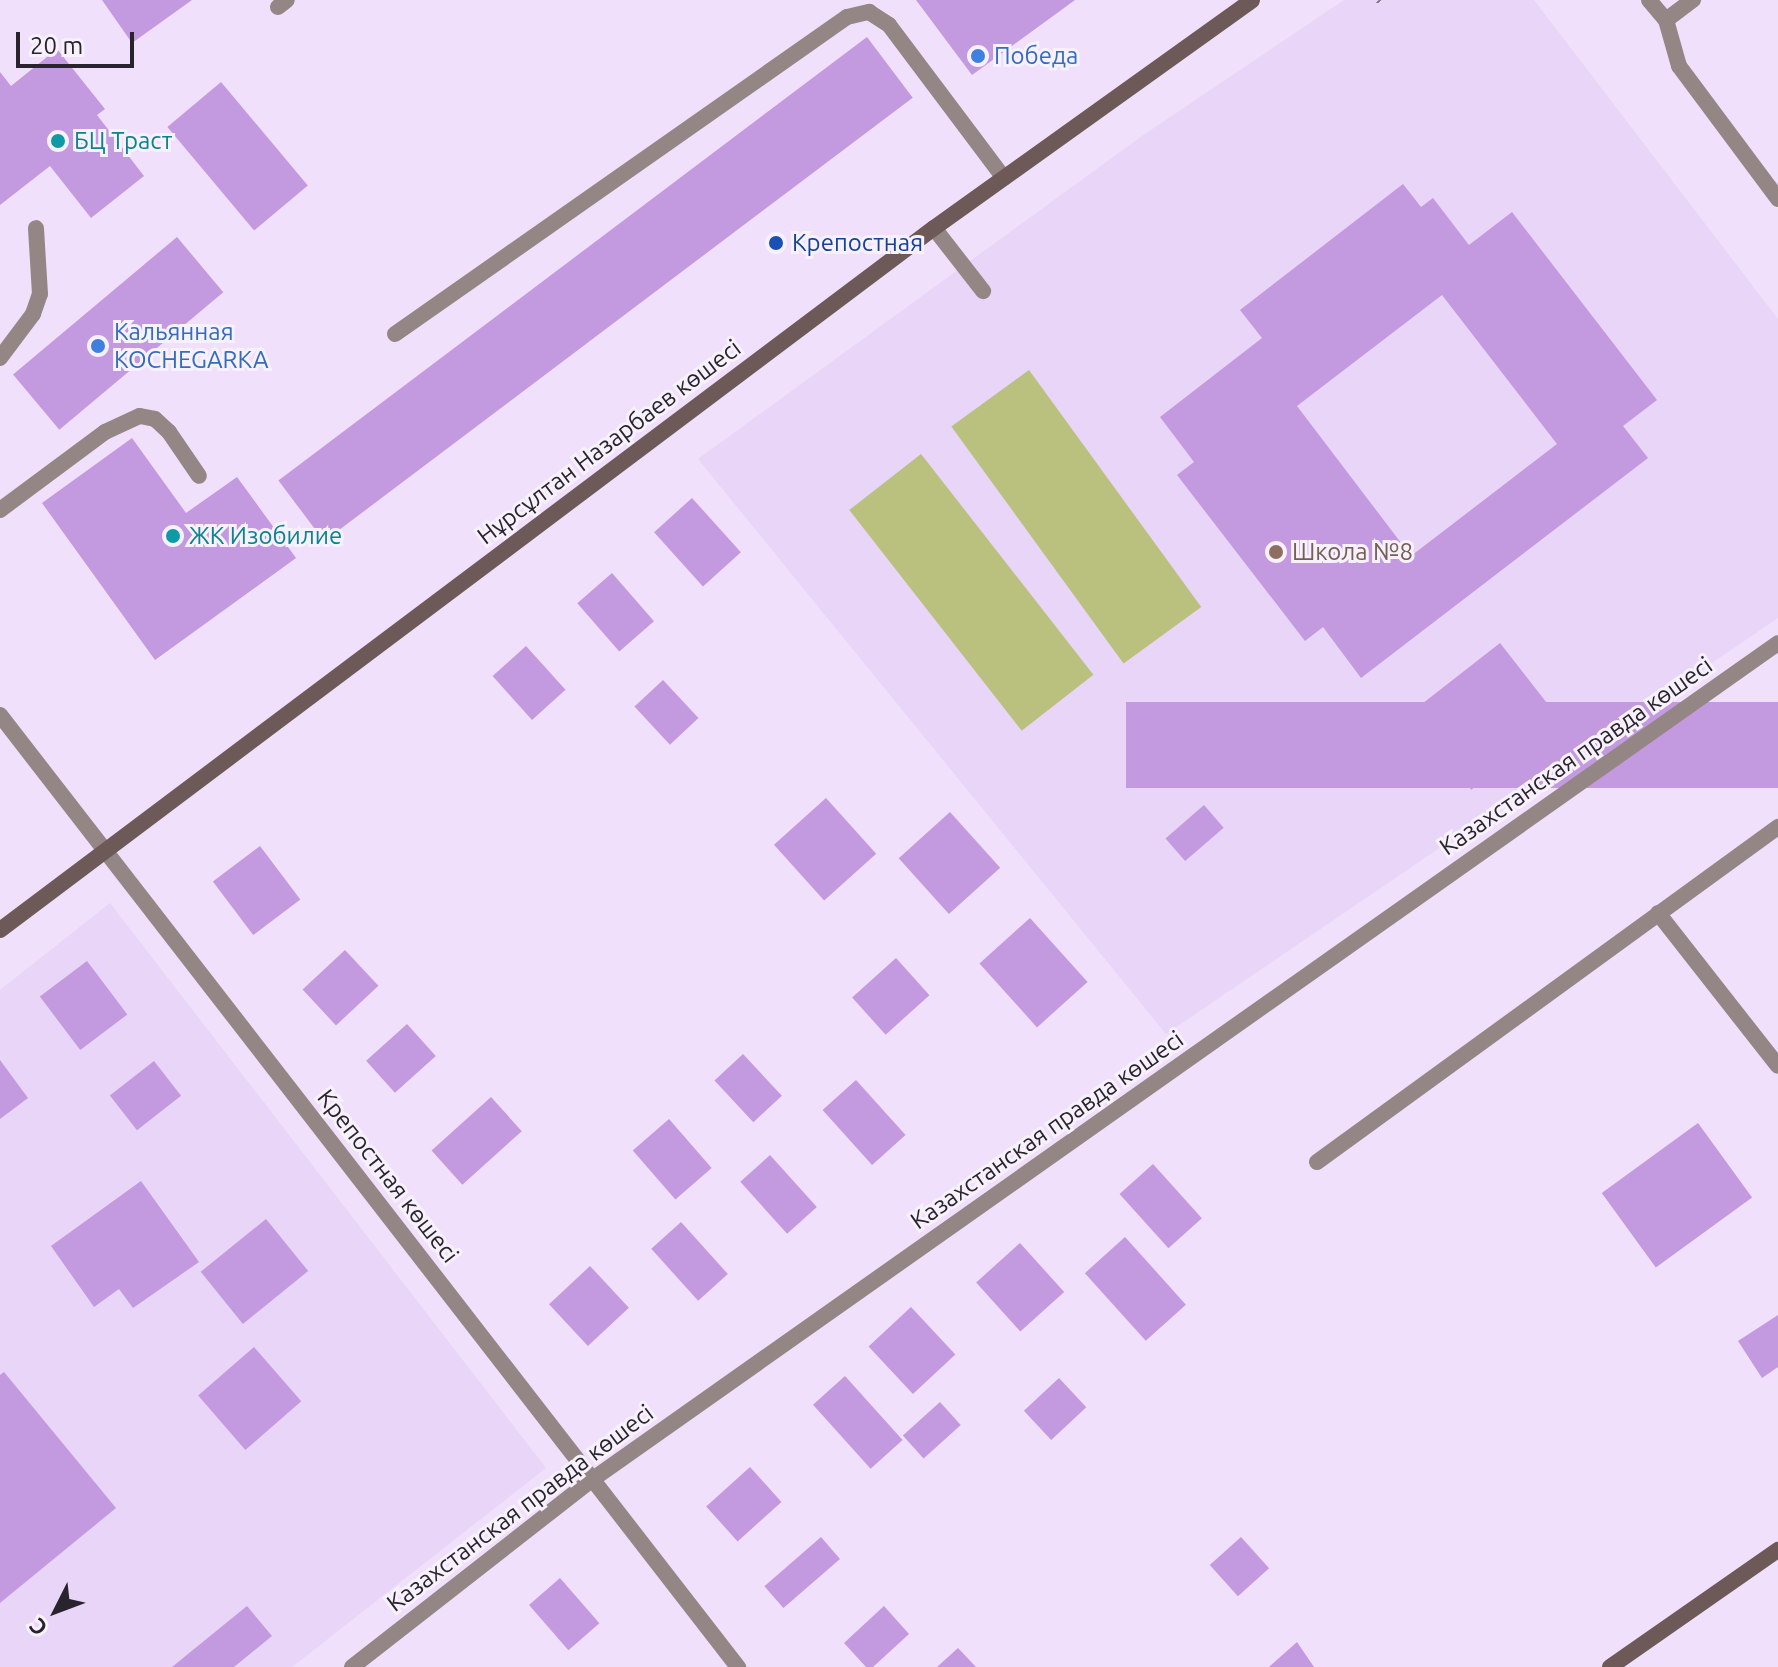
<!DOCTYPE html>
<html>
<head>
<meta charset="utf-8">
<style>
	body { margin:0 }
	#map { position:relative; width:1778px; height:1667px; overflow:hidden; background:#f0e0fb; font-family:Ubuntu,sans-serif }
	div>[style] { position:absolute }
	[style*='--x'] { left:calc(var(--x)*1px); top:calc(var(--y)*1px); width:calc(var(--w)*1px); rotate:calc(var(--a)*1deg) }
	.built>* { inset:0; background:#e8d5f7 }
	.green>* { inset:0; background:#bac07e; transform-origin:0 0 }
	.building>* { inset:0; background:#c39adf; transform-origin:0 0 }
	.path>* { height:5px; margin-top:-2.5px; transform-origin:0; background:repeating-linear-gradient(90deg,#887d8f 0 2px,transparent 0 8px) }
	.service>* { height:16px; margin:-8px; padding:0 8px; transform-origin:8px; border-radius:8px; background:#958686 }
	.minor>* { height:16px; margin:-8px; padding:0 8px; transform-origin:8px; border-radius:8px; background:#958686 }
	.tertiary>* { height:16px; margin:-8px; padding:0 8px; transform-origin:8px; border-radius:8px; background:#958686 }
	.secondary>* { height:16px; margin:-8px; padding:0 8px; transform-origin:8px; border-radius:8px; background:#6e5959 }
	.dots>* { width:22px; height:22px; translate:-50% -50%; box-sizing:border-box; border:4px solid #f7f1fc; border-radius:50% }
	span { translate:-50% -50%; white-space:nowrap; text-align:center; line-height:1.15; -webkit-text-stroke:6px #f7f1fc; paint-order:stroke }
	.shop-label { font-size:24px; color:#366cbe }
	.left { translate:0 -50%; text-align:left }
	.culture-label { font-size:24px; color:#0d838f }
	.transit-label { font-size:24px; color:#164399 }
	.street-label { font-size:24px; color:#29232d }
	.education-label { font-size:24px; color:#785e54 }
	.north { position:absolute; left:16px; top:1571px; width:80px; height:80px; -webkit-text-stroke:6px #f7f1fc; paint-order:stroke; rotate:228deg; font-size:22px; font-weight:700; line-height:32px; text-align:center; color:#29232d }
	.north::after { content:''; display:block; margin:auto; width:28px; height:36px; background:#29232d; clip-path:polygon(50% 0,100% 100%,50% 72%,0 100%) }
	.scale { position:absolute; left:16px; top:32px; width:118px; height:36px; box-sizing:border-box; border:4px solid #29232d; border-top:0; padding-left:10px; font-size:24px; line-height:28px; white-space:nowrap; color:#29232d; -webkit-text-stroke:6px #f7f1fc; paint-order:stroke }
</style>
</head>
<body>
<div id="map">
	<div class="built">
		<i style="clip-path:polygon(1344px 0,1534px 0,1778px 319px,1778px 618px,1166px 1034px,698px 459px,1142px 136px)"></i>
		<i style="clip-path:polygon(110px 903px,546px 1468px,292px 1667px,0 1667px,0 990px)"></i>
	</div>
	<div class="green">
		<i style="left:1029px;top:370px;width:293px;height:96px;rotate:54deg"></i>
		<i style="left:921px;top:454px;width:280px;height:91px;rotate:52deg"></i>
	</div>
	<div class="building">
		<i style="clip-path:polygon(102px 0,192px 0,132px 43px)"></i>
		<i style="clip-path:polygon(916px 0,1075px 0,972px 75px)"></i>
		<i style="left:867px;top:37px;width:76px;height:737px;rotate:53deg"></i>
		<i style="clip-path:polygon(57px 49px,105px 109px,97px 115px,144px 176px,91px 218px,50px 166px,0 205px,0 72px,11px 86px)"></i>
		<i style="left:221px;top:82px;width:135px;height:70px;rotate:50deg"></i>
		<i style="clip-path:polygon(evenodd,1403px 184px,1421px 207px,1433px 198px,1469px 245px,1512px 212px,1657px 400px,1623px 426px,1648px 458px,1361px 678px,1323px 627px,1305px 641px,1177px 475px,1194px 462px,1160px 417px,1262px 338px,1240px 310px,1403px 184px,1442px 295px,1557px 444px,1411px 556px,1297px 406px,1442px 295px)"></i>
		<i style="left:177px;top:237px;width:72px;height:214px;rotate:50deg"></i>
		<i style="clip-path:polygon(132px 438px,186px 513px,237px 477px,296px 558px,155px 660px,42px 503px)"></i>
		<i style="left:692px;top:498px;width:73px;height:51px;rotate:48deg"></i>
		<i style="left:612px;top:573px;width:64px;height:46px;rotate:49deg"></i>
		<i style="left:1500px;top:643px;width:98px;height:113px;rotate:52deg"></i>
		<i style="left:526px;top:646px;width:59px;height:45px;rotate:48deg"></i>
		<i style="left:663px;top:680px;width:52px;height:39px;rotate:47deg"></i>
		<i style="left:1778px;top:702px;width:86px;height:652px;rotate:90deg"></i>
		<i style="left:826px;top:798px;width:75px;height:70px;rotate:48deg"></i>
		<i style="left:1204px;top:805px;width:30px;height:51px;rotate:49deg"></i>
		<i style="left:950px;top:812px;width:75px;height:69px;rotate:48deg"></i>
		<i style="left:260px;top:846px;width:67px;height:59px;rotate:53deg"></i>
		<i style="left:1030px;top:918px;width:86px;height:68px;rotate:48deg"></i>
		<i style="left:345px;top:950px;width:49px;height:58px;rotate:47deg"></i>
		<i style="left:896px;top:958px;width:50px;height:59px;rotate:48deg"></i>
		<i style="left:87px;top:961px;width:67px;height:59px;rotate:53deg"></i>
		<i style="left:407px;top:1024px;width:43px;height:55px;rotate:48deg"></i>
		<i style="left:743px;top:1054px;width:57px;height:39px;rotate:47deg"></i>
		<i style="clip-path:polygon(0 1060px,28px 1098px,0 1119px)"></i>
		<i style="left:154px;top:1061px;width:44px;height:56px;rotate:52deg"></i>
		<i style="left:856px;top:1080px;width:74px;height:45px;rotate:48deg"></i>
		<i style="left:491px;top:1097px;width:46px;height:80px;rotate:48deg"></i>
		<i style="left:669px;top:1119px;width:65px;height:48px;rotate:49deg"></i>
		<i style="left:1698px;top:1123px;width:92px;height:119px;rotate:54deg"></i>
		<i style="left:770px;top:1155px;width:70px;height:40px;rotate:48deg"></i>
		<i style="left:1153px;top:1164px;width:73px;height:45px;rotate:48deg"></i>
		<i style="clip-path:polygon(141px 1181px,199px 1262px,133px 1308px,119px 1289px,94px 1307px,51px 1246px)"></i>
		<i style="left:266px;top:1219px;width:67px;height:84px;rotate:51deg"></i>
		<i style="left:681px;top:1222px;width:70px;height:40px;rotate:48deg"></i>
		<i style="left:1125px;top:1237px;width:91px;height:54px;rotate:48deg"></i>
		<i style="left:1020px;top:1243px;width:66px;height:59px;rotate:48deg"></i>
		<i style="left:590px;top:1266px;width:57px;height:56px;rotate:47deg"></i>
		<i style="left:911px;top:1307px;width:65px;height:58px;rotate:47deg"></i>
		<i style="clip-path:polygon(1778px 1315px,1778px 1367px,1762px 1378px,1738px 1341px)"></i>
		<i style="left:254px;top:1347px;width:72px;height:74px;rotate:49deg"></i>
		<i style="clip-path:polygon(4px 1372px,116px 1508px,0 1603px,0 1375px)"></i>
		<i style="left:845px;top:1376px;width:86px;height:43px;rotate:48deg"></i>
		<i style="left:1059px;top:1378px;width:40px;height:48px;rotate:47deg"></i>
		<i style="left:940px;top:1402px;width:31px;height:50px;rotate:48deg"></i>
		<i style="left:750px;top:1467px;width:47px;height:59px;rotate:48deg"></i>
		<i style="left:821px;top:1537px;width:29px;height:75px;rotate:49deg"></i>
		<i style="left:1241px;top:1537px;width:42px;height:42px;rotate:48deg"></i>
		<i style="left:560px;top:1578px;width:60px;height:41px;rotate:49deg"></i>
		<i style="clip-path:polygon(247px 1606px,272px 1636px,234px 1667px,172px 1667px)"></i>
		<i style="clip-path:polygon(884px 1606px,909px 1634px,873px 1667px,866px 1667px,844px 1643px)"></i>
		<i style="clip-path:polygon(1297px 1642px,1314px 1667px,1269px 1667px)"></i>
		<i style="clip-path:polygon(958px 1648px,976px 1667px,937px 1667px)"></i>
	</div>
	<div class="path">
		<i style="--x:1378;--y:0;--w:7;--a:56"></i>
	</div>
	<div class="service">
		<i style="--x:1649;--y:0;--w:26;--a:50"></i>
		<i style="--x:1666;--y:20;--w:48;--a:74.2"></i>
		<i style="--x:1679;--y:66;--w:166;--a:53.3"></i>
		<i style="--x:278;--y:7;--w:11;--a:-38"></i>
		<i style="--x:1666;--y:20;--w:34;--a:-37"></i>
		<i style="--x:934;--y:228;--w:80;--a:52.1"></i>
		<i style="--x:395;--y:334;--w:552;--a:-35.04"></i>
		<i style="--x:847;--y:17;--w:23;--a:-13"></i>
		<i style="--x:869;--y:12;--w:24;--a:33"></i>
		<i style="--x:889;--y:25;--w:191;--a:53.1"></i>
		<i style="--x:0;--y:358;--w:55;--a:-53.1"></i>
		<i style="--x:33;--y:314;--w:21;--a:-71"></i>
		<i style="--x:40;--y:294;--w:66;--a:-93.5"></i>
		<i style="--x:0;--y:510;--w:131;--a:-36.6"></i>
		<i style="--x:105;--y:432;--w:38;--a:-25"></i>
		<i style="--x:140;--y:416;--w:15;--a:11"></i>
		<i style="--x:155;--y:419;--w:19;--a:43"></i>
		<i style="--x:169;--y:432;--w:53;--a:55.7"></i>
		<i style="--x:1658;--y:913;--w:194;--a:51.9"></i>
		<i style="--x:1317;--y:1162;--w:570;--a:-36.01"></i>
	</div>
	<div class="minor">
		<i style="--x:352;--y:1667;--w:306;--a:-38"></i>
		<i style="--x:593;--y:1479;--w:1450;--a:-35.2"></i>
	</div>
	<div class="tertiary">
		<i style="--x:0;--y:715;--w:1205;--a:52.22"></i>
	</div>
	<div class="secondary">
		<i style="--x:0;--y:930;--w:1168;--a:-36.93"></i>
		<i style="--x:934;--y:228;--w:391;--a:-35.6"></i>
		<i style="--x:1610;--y:1667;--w:205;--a:-34.9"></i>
	</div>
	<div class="dots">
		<i style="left:978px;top:56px;background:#3f7fe0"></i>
		<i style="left:58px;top:141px;background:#0f9aa8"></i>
		<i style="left:776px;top:243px;background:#1a4fb4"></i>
		<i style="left:98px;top:346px;background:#3f7fe0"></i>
		<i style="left:173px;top:536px;background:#0f9aa8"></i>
		<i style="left:1276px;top:552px;background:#8d6e63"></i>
	</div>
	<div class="shop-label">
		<span class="left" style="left:994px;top:56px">Победа</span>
		<span class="left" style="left:114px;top:346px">Кальянная<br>KOCHEGARKA</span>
	</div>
	<div class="culture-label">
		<span class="left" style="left:74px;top:141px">БЦ Траст</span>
		<span class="left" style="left:189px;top:536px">ЖК Изобилие</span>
	</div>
	<div class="transit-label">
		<span class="left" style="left:792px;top:243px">Крепостная</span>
	</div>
	<div class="street-label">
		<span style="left:609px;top:442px;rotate:-37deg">Нұрсұлтан Назарбаев көшесі</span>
		<span style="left:1576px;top:756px;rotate:-35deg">Казахстанская правда көшесі</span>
		<span style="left:1047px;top:1130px;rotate:-35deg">Казахстанская правда көшесі</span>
		<span style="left:388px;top:1176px;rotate:52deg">Крепостная көшесі</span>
		<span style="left:520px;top:1508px;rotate:-37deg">Казахстанская правда көшесі</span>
	</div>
	<div class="education-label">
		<span class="left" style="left:1292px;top:552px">Школа №8</span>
	</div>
	<div class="north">С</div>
	<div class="scale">20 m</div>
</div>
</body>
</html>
